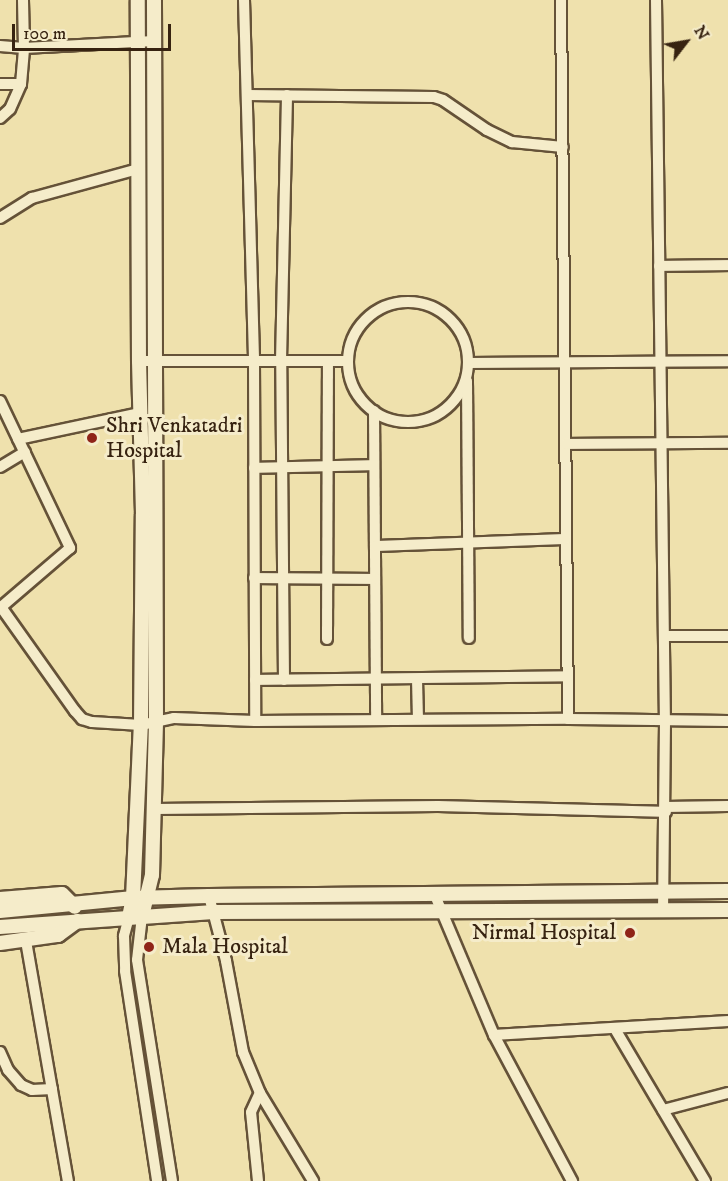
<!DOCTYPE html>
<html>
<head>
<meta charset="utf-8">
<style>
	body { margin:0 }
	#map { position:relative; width:728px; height:1181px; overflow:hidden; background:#efe1ad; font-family:"IM FELL DW Pica",serif }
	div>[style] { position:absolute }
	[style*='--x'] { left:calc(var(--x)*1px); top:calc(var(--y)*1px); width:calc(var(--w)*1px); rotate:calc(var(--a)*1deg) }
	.roads { filter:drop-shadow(2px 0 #655238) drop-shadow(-2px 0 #655238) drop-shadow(0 2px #655238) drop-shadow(0 -2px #655238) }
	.street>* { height:10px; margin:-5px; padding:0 5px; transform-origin:5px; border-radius:5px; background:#f5ecca }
	.street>.ring { margin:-5px; padding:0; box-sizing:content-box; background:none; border:10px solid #f5ecca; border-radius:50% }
	.secondary>* { height:14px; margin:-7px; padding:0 7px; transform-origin:7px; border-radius:7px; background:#f5ecca }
	.dots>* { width:16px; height:16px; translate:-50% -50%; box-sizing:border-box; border:3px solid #f5ecca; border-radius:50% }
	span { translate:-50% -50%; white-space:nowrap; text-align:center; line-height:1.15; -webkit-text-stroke:6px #f5ecca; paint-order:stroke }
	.poi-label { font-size:22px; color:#372311 }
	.left { translate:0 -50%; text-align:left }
	.right { translate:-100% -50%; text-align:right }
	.north { position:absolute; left:656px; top:12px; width:60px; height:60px; -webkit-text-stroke:4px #f5ecca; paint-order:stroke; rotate:59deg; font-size:16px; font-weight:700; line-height:24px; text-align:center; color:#372311 }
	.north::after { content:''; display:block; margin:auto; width:21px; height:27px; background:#372311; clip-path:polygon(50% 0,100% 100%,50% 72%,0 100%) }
	.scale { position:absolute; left:12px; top:24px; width:159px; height:27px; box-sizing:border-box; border:3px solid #372311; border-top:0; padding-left:8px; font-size:18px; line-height:21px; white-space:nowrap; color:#372311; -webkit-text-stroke:4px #f5ecca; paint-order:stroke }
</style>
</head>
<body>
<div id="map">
	<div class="roads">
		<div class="street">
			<i style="--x:244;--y:0;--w:361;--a:88.4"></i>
			<i style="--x:254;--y:361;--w:360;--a:89.8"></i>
			<i style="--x:561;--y:0;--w:719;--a:89.44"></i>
			<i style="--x:656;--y:0;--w:722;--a:89.29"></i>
			<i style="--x:665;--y:722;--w:188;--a:90.6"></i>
			<i style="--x:0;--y:46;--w:24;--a:5"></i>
			<i style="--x:24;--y:48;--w:130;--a:-3.1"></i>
			<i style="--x:0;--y:84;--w:21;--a:0"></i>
			<i style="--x:247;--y:95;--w:187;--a:0.6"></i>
			<i style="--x:434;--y:97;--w:9;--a:18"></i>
			<i style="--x:443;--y:100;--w:53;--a:34.3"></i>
			<i style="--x:487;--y:130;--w:28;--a:26"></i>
			<i style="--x:512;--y:142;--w:51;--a:5.6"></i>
			<i style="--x:0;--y:118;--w:13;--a:-42"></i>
			<i style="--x:10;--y:109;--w:27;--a:-66"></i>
			<i style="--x:21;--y:84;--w:36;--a:-85"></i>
			<i style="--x:24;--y:48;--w:48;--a:-91.2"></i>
			<i style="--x:0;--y:218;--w:38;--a:-32"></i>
			<i style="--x:32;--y:198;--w:110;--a:-15.3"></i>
			<i style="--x:659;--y:266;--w:69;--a:-0.8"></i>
			<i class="ring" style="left:348px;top:302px;width:110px;height:110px"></i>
			<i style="--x:139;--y:361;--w:209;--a:0"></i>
			<i style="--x:468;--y:363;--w:260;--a:-0.4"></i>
			<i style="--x:467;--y:381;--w:257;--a:89.6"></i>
			<i style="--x:0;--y:401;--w:163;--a:64.5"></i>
			<i style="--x:70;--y:548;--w:92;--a:139.4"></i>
			<i style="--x:374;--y:411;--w:308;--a:89.6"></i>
			<i style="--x:18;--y:439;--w:125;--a:-12"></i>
			<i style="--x:565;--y:444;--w:163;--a:-0.4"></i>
			<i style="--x:0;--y:467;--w:29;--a:-31"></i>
			<i style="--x:254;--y:468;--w:120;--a:-1.4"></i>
			<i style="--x:375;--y:546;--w:191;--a:-2.1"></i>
			<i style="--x:254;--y:578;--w:121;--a:0.5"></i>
			<i style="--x:1;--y:607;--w:128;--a:54.6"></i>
			<i style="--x:75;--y:711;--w:11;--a:49"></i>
			<i style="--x:82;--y:719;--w:10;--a:17"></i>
			<i style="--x:92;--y:722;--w:49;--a:3.5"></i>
			<i style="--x:141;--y:725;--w:34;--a:-12"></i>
			<i style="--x:174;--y:718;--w:81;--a:2.1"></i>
			<i style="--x:255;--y:721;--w:313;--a:-0.4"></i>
			<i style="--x:568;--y:719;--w:160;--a:0.7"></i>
			<i style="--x:664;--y:636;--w:64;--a:0"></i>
			<i style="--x:327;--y:639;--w:278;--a:-89.8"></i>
			<i style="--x:417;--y:679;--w:40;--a:88.6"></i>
			<i style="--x:255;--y:680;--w:312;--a:-0.7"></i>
			<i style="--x:284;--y:680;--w:319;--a:-90.5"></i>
			<i style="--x:281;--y:361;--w:266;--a:-88.7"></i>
			<i style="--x:665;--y:807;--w:63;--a:-0.9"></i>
			<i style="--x:155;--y:809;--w:283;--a:-0.6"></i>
			<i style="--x:438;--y:806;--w:228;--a:1.5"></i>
			<i style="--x:434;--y:893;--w:154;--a:67.1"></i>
			<i style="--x:494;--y:1035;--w:234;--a:-3.4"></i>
			<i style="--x:209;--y:896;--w:67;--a:75.3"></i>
			<i style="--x:226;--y:961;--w:93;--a:79.4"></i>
			<i style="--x:243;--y:1052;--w:44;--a:67.5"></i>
			<i style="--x:260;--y:1093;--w:103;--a:58.9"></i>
			<i style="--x:142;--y:916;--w:44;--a:96.5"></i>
			<i style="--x:137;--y:960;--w:224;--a:81"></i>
			<i style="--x:129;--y:917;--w:20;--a:105"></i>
			<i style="--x:124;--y:936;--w:35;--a:88"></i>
			<i style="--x:125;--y:971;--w:212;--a:81.3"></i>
			<i style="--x:26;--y:941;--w:244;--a:80.1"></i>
			<i style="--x:615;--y:1029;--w:177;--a:59.4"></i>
			<i style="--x:494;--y:1035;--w:166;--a:61.9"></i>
			<i style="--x:0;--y:1052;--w:20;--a:66"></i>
			<i style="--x:8;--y:1070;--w:20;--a:49"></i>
			<i style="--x:21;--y:1085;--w:12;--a:24"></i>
			<i style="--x:32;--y:1090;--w:20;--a:-3"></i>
			<i style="--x:663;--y:1110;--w:67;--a:-14.7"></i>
			<i style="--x:258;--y:1181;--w:69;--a:-95.8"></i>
			<i style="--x:251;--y:1112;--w:21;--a:-65"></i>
		</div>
		<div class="secondary">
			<i style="--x:0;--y:899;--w:62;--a:-4.6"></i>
			<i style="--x:62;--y:894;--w:18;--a:45"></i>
			<i style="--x:0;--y:911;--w:134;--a:-5.6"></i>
			<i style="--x:133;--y:898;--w:76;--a:-1.5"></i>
			<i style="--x:209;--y:896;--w:519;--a:-0.55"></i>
			<i style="--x:142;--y:916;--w:42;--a:-76.3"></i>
			<i style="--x:152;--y:875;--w:155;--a:-88.5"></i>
			<i style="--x:156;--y:720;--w:720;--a:-90.16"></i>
			<i style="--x:129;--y:917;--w:19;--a:-78"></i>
			<i style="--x:133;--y:898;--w:173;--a:-87.4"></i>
			<i style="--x:141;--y:725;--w:211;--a:-89.5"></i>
			<i style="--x:143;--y:514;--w:153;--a:-91.5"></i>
			<i style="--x:139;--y:361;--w:361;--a:-90.2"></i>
			<i style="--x:0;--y:927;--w:214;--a:-4"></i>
			<i style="--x:213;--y:912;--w:515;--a:-0.22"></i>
			<i style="--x:0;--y:943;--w:59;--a:-7.9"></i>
			<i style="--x:58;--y:935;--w:24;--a:-36"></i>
		</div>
	</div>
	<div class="dots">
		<i style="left:92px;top:438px;background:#8f2418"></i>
		<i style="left:630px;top:933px;background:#8f2418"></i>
		<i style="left:149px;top:947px;background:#8f2418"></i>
	</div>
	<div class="poi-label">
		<span class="left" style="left:106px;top:438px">Shri Venkatadri<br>Hospital</span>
		<span class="right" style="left:616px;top:933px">Nirmal Hospital</span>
		<span class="left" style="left:162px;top:947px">Mala Hospital</span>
	</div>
	<div class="north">N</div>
	<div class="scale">100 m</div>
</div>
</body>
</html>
